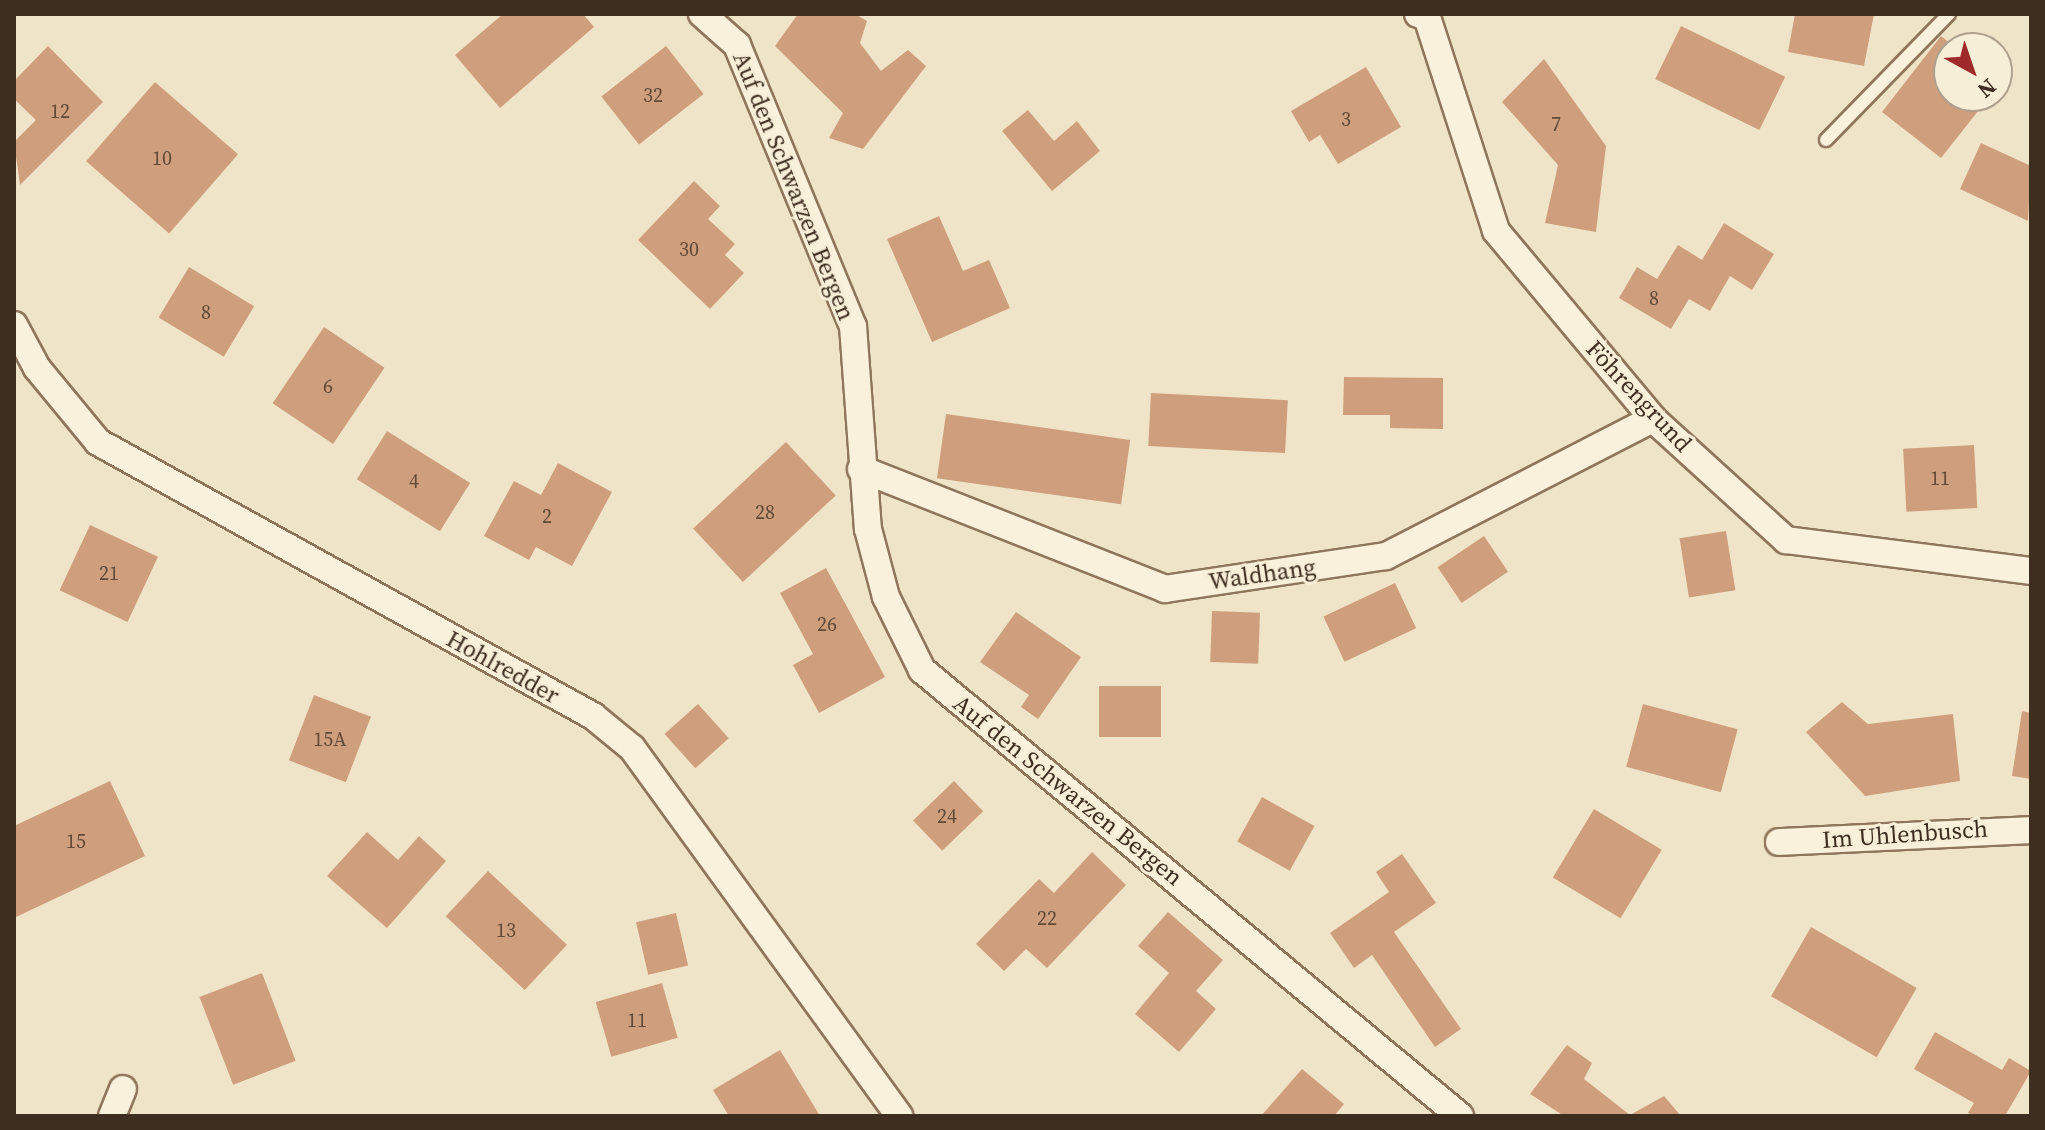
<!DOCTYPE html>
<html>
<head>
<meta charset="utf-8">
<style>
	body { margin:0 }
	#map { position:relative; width:2045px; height:1130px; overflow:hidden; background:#f0e4c8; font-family:"Source Serif 4",serif }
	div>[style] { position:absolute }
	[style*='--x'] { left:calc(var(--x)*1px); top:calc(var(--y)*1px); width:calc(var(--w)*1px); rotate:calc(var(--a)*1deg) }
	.building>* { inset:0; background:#cf9f7d; transform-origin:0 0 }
	.roads { filter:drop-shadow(2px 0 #8d765c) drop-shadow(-2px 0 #8d765c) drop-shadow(0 2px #8d765c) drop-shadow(0 -2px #8d765c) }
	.lane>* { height:12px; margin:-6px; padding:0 6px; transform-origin:6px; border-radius:6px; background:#faf1dc }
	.street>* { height:26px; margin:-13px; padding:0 13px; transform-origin:13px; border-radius:13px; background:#faf1dc }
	span { translate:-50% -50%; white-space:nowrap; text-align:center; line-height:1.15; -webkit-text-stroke:6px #f7eed8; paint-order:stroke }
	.number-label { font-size:20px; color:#624a37 }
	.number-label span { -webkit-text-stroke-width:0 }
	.street-label { font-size:24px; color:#3d2e20 }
	.frame { position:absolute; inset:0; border:16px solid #3d2e20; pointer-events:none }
	.north { position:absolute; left:1933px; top:32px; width:80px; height:80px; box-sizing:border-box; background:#f7eed8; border:2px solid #ada18e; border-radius:50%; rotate:140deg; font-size:22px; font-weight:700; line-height:32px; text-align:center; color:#3d2e20 }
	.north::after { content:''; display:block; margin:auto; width:28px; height:36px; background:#9e2a2b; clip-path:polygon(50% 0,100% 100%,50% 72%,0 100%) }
</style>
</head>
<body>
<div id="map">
	<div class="building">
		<i style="clip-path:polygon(503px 14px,583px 14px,594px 27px,500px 108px,455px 55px)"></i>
		<i style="clip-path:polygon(798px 14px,855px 14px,867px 21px,860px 43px,881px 71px,908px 50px,926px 66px,863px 149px,829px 138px,843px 113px,775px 46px)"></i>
		<i style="clip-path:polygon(1795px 14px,1874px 14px,1864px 66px,1788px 52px)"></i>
		<i style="left:1681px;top:26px;width:116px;height:59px;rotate:26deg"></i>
		<i style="clip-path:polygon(1941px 36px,1956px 48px,1949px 48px,1949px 96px,1990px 96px,1941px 158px,1882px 112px)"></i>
		<i style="clip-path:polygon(48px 46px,103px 102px,20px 185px,14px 142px,36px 120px,14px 99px,14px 81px)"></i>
		<i style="left:666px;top:46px;width:61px;height:82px;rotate:52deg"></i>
		<i style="clip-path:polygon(1544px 59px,1606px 146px,1596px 232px,1545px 223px,1558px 165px,1502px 102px)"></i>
		<i style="clip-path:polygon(1366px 67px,1401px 127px,1338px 164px,1320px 135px,1309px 142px,1291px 111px)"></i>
		<i style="left:155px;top:82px;width:110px;height:105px;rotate:41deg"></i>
		<i style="clip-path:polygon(1028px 110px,1054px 141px,1077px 121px,1100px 151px,1052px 191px,1002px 131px)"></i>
		<i style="clip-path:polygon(1981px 143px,2031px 166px,2028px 221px,1960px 189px)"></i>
		<i style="clip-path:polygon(694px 181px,720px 206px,708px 219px,735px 244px,725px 255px,744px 273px,710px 309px,638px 240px)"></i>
		<i style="clip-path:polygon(939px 216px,963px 271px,989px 260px,1010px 308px,932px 342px,887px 239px)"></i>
		<i style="clip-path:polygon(1724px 223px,1774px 254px,1752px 290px,1730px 276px,1710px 311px,1689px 299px,1671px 329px,1619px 298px,1637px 267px,1657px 279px,1678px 245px,1702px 260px)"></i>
		<i style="left:189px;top:267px;width:76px;height:59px;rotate:31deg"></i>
		<i style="left:324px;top:327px;width:73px;height:92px;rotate:34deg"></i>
		<i style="clip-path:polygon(1344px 377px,1443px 378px,1443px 429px,1390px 428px,1390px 415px,1343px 415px)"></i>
		<i style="left:1151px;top:393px;width:137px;height:53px;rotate:3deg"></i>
		<i style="left:946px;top:414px;width:186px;height:65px;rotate:8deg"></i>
		<i style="left:387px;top:431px;width:98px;height:57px;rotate:32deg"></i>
		<i style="left:786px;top:442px;width:73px;height:127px;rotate:47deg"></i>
		<i style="left:1974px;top:445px;width:63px;height:71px;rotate:87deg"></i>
		<i style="clip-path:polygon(558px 463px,612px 492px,572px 566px,536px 547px,529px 560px,484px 536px,514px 481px,541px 495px)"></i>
		<i style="left:90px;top:525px;width:75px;height:72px;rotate:25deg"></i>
		<i style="left:1726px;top:531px;width:60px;height:47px;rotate:81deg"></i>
		<i style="left:1484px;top:536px;width:43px;height:56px;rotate:56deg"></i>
		<i style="clip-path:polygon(826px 568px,885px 677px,819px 713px,793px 665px,813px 654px,780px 593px)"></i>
		<i style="left:1395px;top:583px;width:50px;height:79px;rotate:65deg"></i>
		<i style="left:1212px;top:611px;width:48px;height:51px;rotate:2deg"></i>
		<i style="clip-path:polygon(1016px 612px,1081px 657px,1038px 719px,1021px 707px,1029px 695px,980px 662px)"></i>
		<i style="left:1099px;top:686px;width:62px;height:51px"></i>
		<i style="left:314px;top:695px;width:61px;height:70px;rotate:21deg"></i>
		<i style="clip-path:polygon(1842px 702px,1868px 724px,1953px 714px,1960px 781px,1865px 796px,1806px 732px)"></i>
		<i style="left:698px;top:704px;width:46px;height:45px;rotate:48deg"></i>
		<i style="left:1643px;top:704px;width:98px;height:65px;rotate:15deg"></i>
		<i style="clip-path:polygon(2022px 711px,2031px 713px,2031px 779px,2012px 776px)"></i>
		<i style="clip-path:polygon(110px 781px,145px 856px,14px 918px,14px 826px)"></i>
		<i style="left:954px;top:781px;width:42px;height:57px;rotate:46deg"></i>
		<i style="left:1262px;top:797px;width:60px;height:51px;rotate:29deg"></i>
		<i style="left:1594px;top:809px;width:79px;height:80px;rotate:31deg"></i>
		<i style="clip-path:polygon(367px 832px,398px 860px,419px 836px,446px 861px,387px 928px,327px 876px)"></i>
		<i style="clip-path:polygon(1092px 852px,1126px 885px,1047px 968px,1026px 949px,1004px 971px,976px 944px,1039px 879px,1054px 893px)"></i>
		<i style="clip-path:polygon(1402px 854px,1436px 903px,1394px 932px,1461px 1029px,1435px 1047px,1372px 955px,1354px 968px,1330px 933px,1389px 892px,1376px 872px)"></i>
		<i style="left:488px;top:871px;width:108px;height:62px;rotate:43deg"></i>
		<i style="clip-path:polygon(1168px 912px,1223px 960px,1196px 991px,1216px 1009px,1179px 1052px,1135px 1014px,1169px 973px,1138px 946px)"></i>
		<i style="left:676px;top:913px;width:54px;height:41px;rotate:77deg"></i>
		<i style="left:1811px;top:927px;width:122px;height:80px;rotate:30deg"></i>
		<i style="left:262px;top:973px;width:94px;height:67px;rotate:69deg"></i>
		<i style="left:662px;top:983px;width:57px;height:69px;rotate:74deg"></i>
		<i style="clip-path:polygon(1935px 1032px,2002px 1070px,2009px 1058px,2031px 1071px,2005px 1116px,1974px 1116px,1968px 1113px,1974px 1103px,1914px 1069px)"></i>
		<i style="clip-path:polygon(1567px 1045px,1592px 1063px,1584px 1079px,1630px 1115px,1664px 1096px,1681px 1116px,1564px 1116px,1530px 1094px)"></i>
		<i style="clip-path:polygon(780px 1050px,820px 1116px,729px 1116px,713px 1090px)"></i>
		<i style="clip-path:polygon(1302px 1069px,1344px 1104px,1334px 1116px,1261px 1116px)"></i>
	</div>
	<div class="roads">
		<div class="lane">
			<i style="--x:1826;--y:140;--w:176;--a:-45.7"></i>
		</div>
		<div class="street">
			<i style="--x:702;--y:14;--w:47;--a:41.5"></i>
			<i style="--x:737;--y:45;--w:304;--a:67.6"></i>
			<i style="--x:853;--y:326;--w:204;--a:85.8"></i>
			<i style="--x:868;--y:529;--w:70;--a:75.2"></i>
			<i style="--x:886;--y:597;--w:81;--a:63.7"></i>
			<i style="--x:922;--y:670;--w:699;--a:39.66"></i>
			<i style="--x:1418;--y:14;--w:9;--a:18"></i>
			<i style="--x:1427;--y:17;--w:225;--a:72.1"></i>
			<i style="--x:1496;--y:231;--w:245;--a:50.1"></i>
			<i style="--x:1653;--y:419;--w:180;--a:42.3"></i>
			<i style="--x:1786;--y:540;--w:247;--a:7.2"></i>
			<i style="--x:14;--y:325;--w:49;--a:61.9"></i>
			<i style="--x:37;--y:368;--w:96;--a:50.5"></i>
			<i style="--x:98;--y:442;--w:566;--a:28.97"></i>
			<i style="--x:593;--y:716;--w:50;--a:39.4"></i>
			<i style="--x:632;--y:748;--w:455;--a:54"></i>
			<i style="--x:861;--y:469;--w:327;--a:21.5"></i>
			<i style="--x:1165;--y:589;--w:223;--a:-8.5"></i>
			<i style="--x:1386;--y:556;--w:300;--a:-27.2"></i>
			<i style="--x:1779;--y:842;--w:252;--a:-2.7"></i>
			<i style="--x:112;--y:1116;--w:29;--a:-68"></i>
		</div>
	</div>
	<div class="number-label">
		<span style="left:653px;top:95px">32</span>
		<span style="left:60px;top:111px">12</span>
		<span style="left:1346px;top:119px">3</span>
		<span style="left:1556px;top:124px">7</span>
		<span style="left:162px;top:158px">10</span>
		<span style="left:689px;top:249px">30</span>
		<span style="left:1654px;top:298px">8</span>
		<span style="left:206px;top:312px">8</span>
		<span style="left:328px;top:386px">6</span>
		<span style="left:1940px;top:478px">11</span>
		<span style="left:414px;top:481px">4</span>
		<span style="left:765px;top:512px">28</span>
		<span style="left:547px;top:516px">2</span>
		<span style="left:109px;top:573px">21</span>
		<span style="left:827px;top:624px">26</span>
		<span style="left:330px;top:739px">15A</span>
		<span style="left:947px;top:816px">24</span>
		<span style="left:76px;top:841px">15</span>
		<span style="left:1047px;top:918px">22</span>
		<span style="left:506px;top:930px">13</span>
		<span style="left:637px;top:1020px">11</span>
	</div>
	<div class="street-label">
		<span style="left:794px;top:186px;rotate:68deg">Auf den Schwarzen Bergen</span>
		<span style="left:1639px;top:396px;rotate:47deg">Föhrengrund</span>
		<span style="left:1262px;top:574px;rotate:-8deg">Waldhang</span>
		<span style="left:503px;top:667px;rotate:29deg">Hohlredder</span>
		<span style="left:1068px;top:790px;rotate:39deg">Auf den Schwarzen Bergen</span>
		<span style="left:1905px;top:834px;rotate:-4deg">Im Uhlenbusch</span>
	</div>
	<div class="frame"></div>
	<div class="north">N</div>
</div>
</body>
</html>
